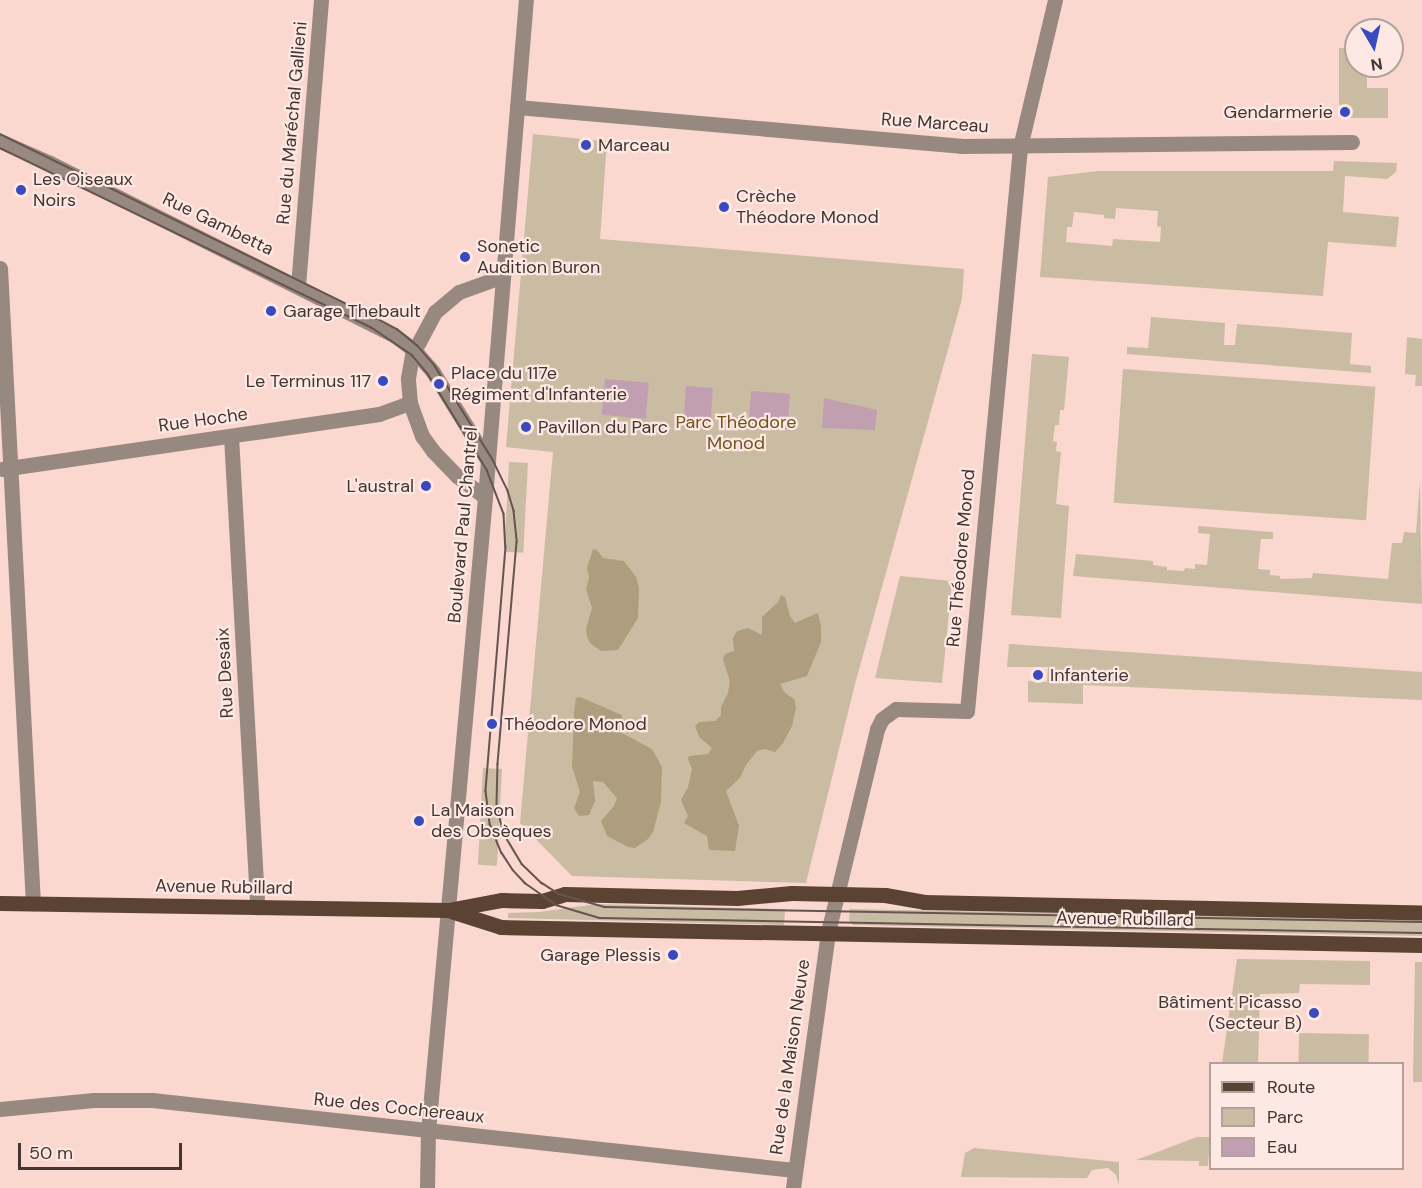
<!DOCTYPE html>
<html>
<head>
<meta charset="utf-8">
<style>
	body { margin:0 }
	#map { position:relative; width:1422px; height:1188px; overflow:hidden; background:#fad7cf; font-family:"DM Sans",sans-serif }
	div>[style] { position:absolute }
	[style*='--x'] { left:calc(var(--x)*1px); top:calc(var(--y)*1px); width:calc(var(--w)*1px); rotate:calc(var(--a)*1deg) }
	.green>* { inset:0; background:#cabca3; transform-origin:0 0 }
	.forest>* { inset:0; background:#ae9d7e }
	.water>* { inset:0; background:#c19eb0; transform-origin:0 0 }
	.minor>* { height:15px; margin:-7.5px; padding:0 7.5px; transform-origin:7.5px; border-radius:7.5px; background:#978980 }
	.major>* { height:15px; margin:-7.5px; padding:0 7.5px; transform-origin:7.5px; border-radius:7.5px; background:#5a4332 }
	.tram>* { height:1.5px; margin:-0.75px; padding:0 0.75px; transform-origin:0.75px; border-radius:0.75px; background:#655450 }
	.dots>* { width:16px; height:16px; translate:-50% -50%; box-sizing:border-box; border:3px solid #fde8e3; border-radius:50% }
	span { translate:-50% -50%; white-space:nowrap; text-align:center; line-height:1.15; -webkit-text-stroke:4.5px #fde8e3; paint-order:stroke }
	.poi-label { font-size:18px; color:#423532 }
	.right { translate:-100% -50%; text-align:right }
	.left { translate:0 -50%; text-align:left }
	.street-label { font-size:18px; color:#423532 }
	.park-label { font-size:18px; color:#6d541d }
	.legend { position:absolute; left:1209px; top:1062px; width:195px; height:108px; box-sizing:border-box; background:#fde8e3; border:2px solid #b2a09c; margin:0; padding:8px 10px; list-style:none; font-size:18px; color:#423532 }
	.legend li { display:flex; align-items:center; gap:12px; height:30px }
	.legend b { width:30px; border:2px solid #b2a09c }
	.north { position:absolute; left:1344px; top:18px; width:60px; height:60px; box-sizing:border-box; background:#fde8e3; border:2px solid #b2a09c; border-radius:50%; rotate:171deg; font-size:16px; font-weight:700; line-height:24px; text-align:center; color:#423532 }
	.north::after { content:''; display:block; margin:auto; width:21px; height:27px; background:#394abd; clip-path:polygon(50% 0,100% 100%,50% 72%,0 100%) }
	.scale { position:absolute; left:18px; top:1143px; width:164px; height:27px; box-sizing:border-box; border:3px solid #423532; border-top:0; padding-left:8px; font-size:18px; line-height:21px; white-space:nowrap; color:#423532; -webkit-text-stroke:4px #fde8e3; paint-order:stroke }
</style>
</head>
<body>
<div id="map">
	<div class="green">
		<i style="clip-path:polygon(1339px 48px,1356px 48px,1356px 66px,1367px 66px,1367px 88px,1388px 88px,1388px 118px,1351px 118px,1351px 106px,1339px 105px)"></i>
		<i style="clip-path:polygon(533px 134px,583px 139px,582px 149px,590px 150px,591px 140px,607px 141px,600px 239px,964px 269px,962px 299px,855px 684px,806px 883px,572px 876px,520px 823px,553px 452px,506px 447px)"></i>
		<i style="clip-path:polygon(evenodd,1334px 161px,1397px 163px,1396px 172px,1387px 179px,1345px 176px,1343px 212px,1399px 217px,1396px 247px,1328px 242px,1323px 296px,1040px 277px,1048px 177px,1098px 171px,1333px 171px,1334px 161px,1116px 208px,1158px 211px,1157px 226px,1161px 227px,1160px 242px,1113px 239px,1112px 246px,1066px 242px,1067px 227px,1072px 227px,1074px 212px,1104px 215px,1104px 218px,1115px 219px,1116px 208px)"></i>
		<i style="clip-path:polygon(1151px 317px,1225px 323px,1224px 345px,1235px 345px,1237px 324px,1352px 333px,1350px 364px,1371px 366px,1371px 373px,1127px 354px,1127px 347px,1148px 348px)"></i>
		<i style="clip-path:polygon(1407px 337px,1422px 339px,1422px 386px,1415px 386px,1416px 375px,1405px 374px)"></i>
		<i style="clip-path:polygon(1032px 354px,1069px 357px,1064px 410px,1060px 410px,1059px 425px,1055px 425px,1053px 441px,1057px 442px,1056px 451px,1061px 452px,1056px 504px,1069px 506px,1061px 618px,1011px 615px)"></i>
		<i style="left:1123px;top:369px;width:253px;height:134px;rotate:4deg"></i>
		<i style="left:509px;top:462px;width:19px;height:90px;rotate:3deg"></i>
		<i style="clip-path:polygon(1420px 481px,1422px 604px,1073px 576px,1076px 554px,1153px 561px,1153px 565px,1167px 567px,1167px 570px,1184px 571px,1185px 568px,1195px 569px,1195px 564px,1207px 565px,1210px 534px,1198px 533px,1198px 526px,1273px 532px,1273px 539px,1261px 539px,1258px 569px,1270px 570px,1270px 575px,1280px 576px,1280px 579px,1312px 578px,1313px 573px,1388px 579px,1392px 543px,1402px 543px,1404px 532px,1416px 533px)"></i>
		<i style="clip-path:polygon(900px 576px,952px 581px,942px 683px,875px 678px)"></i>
		<i style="clip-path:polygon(1009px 644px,1422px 672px,1422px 700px,1083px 685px,1083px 704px,1028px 702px,1028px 681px,1047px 682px,1048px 667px,1007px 667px)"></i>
		<i style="left:483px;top:768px;width:19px;height:97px;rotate:3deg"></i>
		<i style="clip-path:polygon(596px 904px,785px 909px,784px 925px,508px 918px,508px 913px,540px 912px)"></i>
		<i style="clip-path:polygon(850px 909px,1422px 920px,1422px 936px,853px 925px,849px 920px)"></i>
		<i style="clip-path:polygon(1237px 959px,1370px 961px,1370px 985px,1300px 984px,1299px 993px,1260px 994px,1258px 1063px,1222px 1063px)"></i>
		<i style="clip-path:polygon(1415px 962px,1422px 962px,1422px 1082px,1413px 1082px)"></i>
		<i style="left:1299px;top:1033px;width:70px;height:30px;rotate:1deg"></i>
		<i style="clip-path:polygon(1197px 1137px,1210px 1137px,1208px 1166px,1199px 1166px,1199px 1161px,1136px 1160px)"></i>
		<i style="clip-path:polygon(974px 1148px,1119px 1162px,1119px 1185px,1116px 1175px,1108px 1168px,1092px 1170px,1087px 1178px,961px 1177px,965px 1153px)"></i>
	</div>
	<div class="forest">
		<i style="clip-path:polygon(593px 549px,597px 550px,603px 558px,624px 561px,636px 577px,639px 587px,638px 618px,618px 650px,601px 651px,590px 643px,587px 636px,586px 629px,592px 608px,586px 589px,589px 578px,587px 568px)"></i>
		<i style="clip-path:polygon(781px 595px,785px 597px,790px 616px,795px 623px,818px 613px,821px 626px,821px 642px,807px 676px,780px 684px,784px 692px,795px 700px,796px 708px,792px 726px,783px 743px,775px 752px,765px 749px,757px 751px,746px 765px,740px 778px,726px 791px,739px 826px,735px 851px,709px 850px,707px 836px,684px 823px,688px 816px,681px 800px,688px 787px,692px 769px,688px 759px,689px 756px,708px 754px,712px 748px,699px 737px,695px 726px,699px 722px,715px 721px,721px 715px,721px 707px,728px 693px,730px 682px,723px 659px,725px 654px,734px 651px,733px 638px,737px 631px,748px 628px,762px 635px,762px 617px,778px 602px)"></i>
		<i style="clip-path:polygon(580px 697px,622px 715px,620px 728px,622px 733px,652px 749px,662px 767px,661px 802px,653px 832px,648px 839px,635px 848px,628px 847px,607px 836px,601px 821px,614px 806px,617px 798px,603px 782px,593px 781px,595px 801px,589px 815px,579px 816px,574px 808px,580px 792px,572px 767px,574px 713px,576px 698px)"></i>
	</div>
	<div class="water">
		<i style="left:605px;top:379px;width:44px;height:36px;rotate:5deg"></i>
		<i style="left:686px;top:386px;width:27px;height:36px;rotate:4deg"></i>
		<i style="left:751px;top:391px;width:39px;height:36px;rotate:4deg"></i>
		<i style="clip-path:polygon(824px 398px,877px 410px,875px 430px,822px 428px)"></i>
	</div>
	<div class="minor">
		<i style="--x:517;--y:107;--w:445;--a:5"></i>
		<i style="--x:960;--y:146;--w:392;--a:-0.6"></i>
		<i style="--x:0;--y:141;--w:55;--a:23.7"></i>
		<i style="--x:50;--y:163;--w:385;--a:26.6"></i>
		<i style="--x:394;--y:335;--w:25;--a:37"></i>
		<i style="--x:414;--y:350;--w:29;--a:49"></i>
		<i style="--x:433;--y:372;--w:105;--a:58.3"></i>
		<i style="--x:0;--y:268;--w:636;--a:87.03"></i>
		<i style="--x:298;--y:286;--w:287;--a:-85.4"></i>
		<i style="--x:231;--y:436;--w:472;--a:86.8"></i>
		<i style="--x:2;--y:469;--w:381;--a:-8.3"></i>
		<i style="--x:379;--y:414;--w:33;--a:-20"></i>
		<i style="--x:485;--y:497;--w:35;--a:-143"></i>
		<i style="--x:457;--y:476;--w:35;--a:-134"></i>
		<i style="--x:433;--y:451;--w:19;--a:-126"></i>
		<i style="--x:422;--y:436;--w:35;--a:-110"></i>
		<i style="--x:410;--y:403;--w:25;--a:-95"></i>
		<i style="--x:408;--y:378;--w:23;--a:-80"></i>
		<i style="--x:412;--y:355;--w:49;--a:-61.9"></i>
		<i style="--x:435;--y:312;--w:31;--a:-40"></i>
		<i style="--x:459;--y:292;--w:47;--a:-20"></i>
		<i style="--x:0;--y:1109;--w:94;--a:-5.5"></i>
		<i style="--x:94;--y:1100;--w:58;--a:0"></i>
		<i style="--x:152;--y:1100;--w:646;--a:6.22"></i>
		<i style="--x:427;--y:1188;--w:57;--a:-89"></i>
		<i style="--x:428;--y:1131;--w:637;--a:-84.86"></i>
		<i style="--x:485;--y:497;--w:499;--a:-85.3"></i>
		<i style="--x:793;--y:1188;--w:258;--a:-82.2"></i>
		<i style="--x:828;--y:932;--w:209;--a:-76.4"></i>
		<i style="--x:877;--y:729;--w:11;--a:-63"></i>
		<i style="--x:882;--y:719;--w:17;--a:-36"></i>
		<i style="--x:896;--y:709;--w:71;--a:1.6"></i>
		<i style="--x:967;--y:711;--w:566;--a:-84.63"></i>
		<i style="--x:1020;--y:147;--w:151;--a:-76.6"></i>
	</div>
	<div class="major">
		<i style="--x:0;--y:903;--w:448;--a:0.9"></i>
		<i style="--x:448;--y:910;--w:55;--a:-10.5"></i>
		<i style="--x:502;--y:900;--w:40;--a:1.4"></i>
		<i style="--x:542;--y:901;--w:24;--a:-17"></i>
		<i style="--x:565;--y:894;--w:172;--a:1.3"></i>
		<i style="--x:737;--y:898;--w:55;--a:-5.2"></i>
		<i style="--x:792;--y:893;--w:93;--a:1.2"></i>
		<i style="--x:885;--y:895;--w:40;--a:10"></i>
		<i style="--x:924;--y:902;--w:498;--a:1.2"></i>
		<i style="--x:451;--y:911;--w:52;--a:17.7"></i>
		<i style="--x:501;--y:927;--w:921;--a:1.12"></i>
	</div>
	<div class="tram">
		<i style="--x:0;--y:134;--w:419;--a:26.1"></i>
		<i style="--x:376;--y:318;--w:24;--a:28"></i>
		<i style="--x:397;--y:329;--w:26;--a:39"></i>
		<i style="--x:417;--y:345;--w:28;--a:49"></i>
		<i style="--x:435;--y:366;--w:110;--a:58.3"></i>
		<i style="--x:493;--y:460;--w:34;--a:64"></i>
		<i style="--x:508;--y:491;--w:21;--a:73"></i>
		<i style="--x:514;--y:511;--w:31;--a:84"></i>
		<i style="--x:517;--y:542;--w:223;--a:94.9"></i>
		<i style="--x:498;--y:764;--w:42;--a:91.4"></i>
		<i style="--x:497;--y:806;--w:29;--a:76"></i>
		<i style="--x:504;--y:834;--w:35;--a:59"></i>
		<i style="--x:522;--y:864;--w:28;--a:44"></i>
		<i style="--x:542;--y:883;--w:20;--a:33"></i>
		<i style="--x:559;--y:894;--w:48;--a:15.8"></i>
		<i style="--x:605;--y:907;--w:817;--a:1.05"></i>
		<i style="--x:0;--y:148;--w:412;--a:25.8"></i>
		<i style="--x:371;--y:327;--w:50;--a:34.3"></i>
		<i style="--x:412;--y:355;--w:25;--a:50"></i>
		<i style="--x:428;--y:374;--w:113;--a:58.4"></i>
		<i style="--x:487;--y:470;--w:47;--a:68.9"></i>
		<i style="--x:504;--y:514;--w:33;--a:87"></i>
		<i style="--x:506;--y:547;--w:245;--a:94.7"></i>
		<i style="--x:486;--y:791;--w:33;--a:83"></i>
		<i style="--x:490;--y:824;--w:31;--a:68"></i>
		<i style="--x:502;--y:853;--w:20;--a:57"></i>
		<i style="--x:513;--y:870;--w:18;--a:47"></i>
		<i style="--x:525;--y:883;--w:38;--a:35"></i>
		<i style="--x:556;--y:905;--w:46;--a:16.5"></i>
		<i style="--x:600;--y:918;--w:822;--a:1.05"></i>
	</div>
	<div class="dots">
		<i style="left:1345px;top:112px;background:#394abd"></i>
		<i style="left:586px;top:145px;background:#394abd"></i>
		<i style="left:21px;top:190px;background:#394abd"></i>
		<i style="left:724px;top:207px;background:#394abd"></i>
		<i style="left:465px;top:257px;background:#394abd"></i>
		<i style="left:271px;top:311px;background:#394abd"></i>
		<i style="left:383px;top:381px;background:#394abd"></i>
		<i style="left:439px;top:384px;background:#394abd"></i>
		<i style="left:526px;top:427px;background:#394abd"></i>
		<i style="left:426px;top:486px;background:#394abd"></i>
		<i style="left:1038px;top:675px;background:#394abd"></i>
		<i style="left:492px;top:724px;background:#394abd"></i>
		<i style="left:419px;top:821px;background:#394abd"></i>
		<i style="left:673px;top:955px;background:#394abd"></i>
		<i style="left:1314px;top:1013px;background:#394abd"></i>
	</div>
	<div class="poi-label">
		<span class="right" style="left:1333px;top:112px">Gendarmerie</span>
		<span class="left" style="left:598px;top:145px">Marceau</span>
		<span class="left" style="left:33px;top:190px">Les Oiseaux<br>Noirs</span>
		<span class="left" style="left:736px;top:207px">Crèche<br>Théodore Monod</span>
		<span class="left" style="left:477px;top:257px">Sonetic<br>Audition Buron</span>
		<span class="left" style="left:283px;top:311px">Garage Thebault</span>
		<span class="left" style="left:451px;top:384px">Place du 117e<br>Régiment d'Infanterie</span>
		<span class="right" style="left:371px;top:381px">Le Terminus 117</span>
		<span class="left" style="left:538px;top:427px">Pavillon du Parc</span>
		<span class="right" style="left:414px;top:486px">L'austral</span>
		<span class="left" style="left:1050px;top:675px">Infanterie</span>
		<span class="left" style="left:504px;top:724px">Théodore Monod</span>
		<span class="left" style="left:431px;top:821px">La Maison<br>des Obsèques</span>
		<span class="right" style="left:661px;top:955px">Garage Plessis</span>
		<span class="right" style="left:1302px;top:1013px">Bâtiment Picasso<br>(Secteur B)</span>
	</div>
	<div class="street-label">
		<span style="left:292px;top:123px;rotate:-85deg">Rue du Maréchal Gallieni</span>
		<span style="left:935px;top:123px;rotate:4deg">Rue Marceau</span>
		<span style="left:218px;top:224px;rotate:26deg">Rue Gambetta</span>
		<span style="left:203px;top:420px;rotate:-8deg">Rue Hoche</span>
		<span style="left:463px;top:525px;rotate:-85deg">Boulevard Paul Chantrel</span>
		<span style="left:961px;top:558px;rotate:-85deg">Rue Théodore Monod</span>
		<span style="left:225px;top:673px;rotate:-93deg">Rue Desaix</span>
		<span style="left:224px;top:887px;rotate:1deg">Avenue Rubillard</span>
		<span style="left:1125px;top:919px;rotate:1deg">Avenue Rubillard</span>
		<span style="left:790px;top:1057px;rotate:-82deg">Rue de la Maison Neuve</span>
		<span style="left:399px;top:1108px;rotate:6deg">Rue des Cochereaux</span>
	</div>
	<div class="park-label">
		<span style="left:736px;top:433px">Parc Théodore<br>Monod</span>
	</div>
	<ul class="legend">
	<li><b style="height:8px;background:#5a4332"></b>Route</li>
	<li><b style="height:16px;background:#cabca3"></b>Parc</li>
	<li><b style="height:16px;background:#c19eb0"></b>Eau</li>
	</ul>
	<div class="north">N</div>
	<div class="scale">50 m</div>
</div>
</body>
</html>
